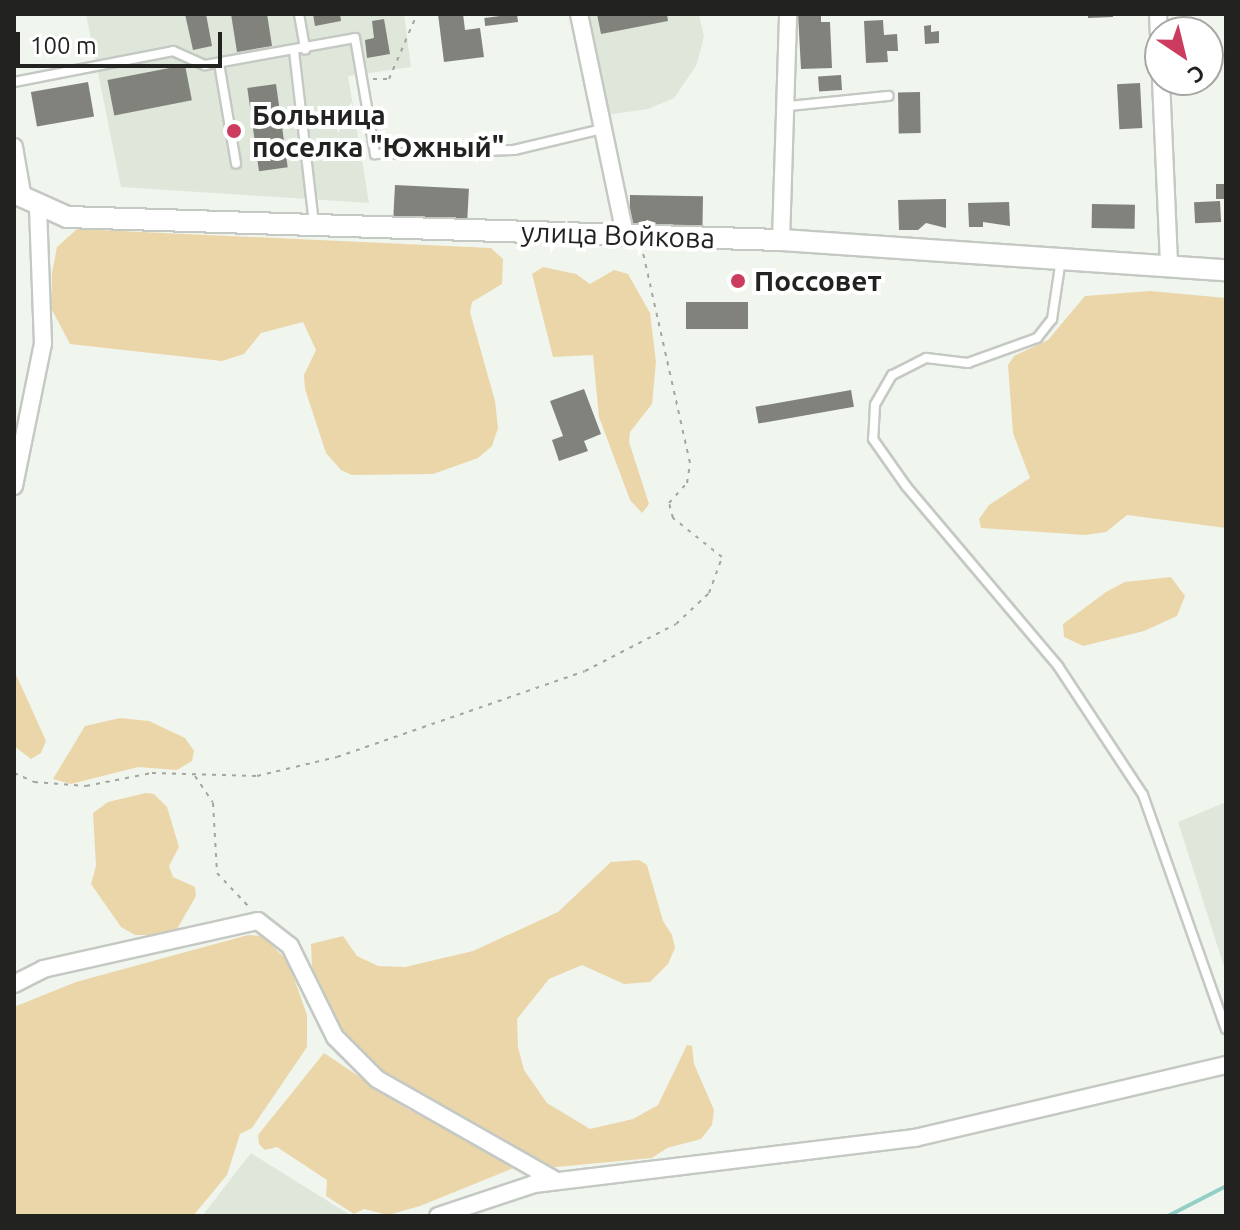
<!DOCTYPE html>
<html>
<head>
<meta charset="utf-8">
<style>
	body { margin:0 }
	#map { position:relative; width:1240px; height:1230px; overflow:hidden; background:#f0f5ee; font-family:Ubuntu,sans-serif }
	div>[style] { position:absolute }
	[style*='--x'] { left:calc(var(--x)*1px); top:calc(var(--y)*1px); width:calc(var(--w)*1px); rotate:calc(var(--a)*1deg) }
	.built>* { inset:0; background:#dfe7db }
	.green>* { inset:0; background:#ebd6aa }
	.stream>* { height:4px; margin:-2px; padding:0 2px; transform-origin:2px; border-radius:2px; background:#93cfc6 }
	.building>* { inset:0; background:#81827c; transform-origin:0 0 }
	.path>* { height:2px; margin-top:-1px; transform-origin:0; background:repeating-linear-gradient(90deg,#a3a6a1 0 4px,transparent 0 10px) }
	.roads { filter:drop-shadow(2px 0 #c5c9c3) drop-shadow(-2px 0 #c5c9c3) drop-shadow(0 2px #c5c9c3) drop-shadow(0 -2px #c5c9c3) }
	.service>* { height:8px; margin:-4px; padding:0 4px; transform-origin:4px; border-radius:4px; background:#fff }
	.minor>* { height:16px; margin:-8px; padding:0 8px; transform-origin:8px; border-radius:8px; background:#fff }
	.tertiary>* { height:20px; margin:-10px; padding:0 10px; transform-origin:10px; border-radius:10px; background:#fff }
	.dots>* { width:22px; height:22px; translate:-50% -50%; box-sizing:border-box; border:4px solid #fff; border-radius:50% }
	span { translate:-50% -50%; white-space:nowrap; text-align:center; line-height:1.15; -webkit-text-stroke:8px #fff; paint-order:stroke }
	.poi-label { font-size:28px; color:#222321; font-weight:700 }
	.left { translate:0 -50%; text-align:left }
	.street-label { font-size:28px; color:#222321 }
	.frame { position:absolute; inset:0; border:16px solid #222321; pointer-events:none }
	.north { position:absolute; left:1144px; top:16px; width:80px; height:80px; box-sizing:border-box; background:#fff; border:2px solid #a7a7a6; border-radius:50%; rotate:145deg; font-size:22px; font-weight:700; line-height:32px; text-align:center; color:#222321 }
	.north::after { content:''; display:block; margin:auto; width:28px; height:36px; background:#cb3c5e; clip-path:polygon(50% 0,100% 100%,50% 72%,0 100%) }
	.scale { position:absolute; left:16px; top:32px; width:206px; height:36px; box-sizing:border-box; border:4px solid #222321; border-top:0; padding-left:10px; font-size:24px; line-height:28px; white-space:nowrap; color:#222321; -webkit-text-stroke:6px #fff; paint-order:stroke }
</style>
</head>
<body>
<div id="map">
	<div class="built">
		<i style="clip-path:polygon(86px 14px,404px 14px,411px 67px,348px 76px,369px 203px,121px 187px)"></i>
		<i style="clip-path:polygon(584px 14px,699px 14px,704px 37px,696px 66px,674px 98px,648px 109px,606px 115px)"></i>
		<i style="clip-path:polygon(1226px 802px,1226px 973px,1178px 822px)"></i>
		<i style="clip-path:polygon(251px 1153px,347px 1213px,347px 1216px,202px 1216px)"></i>
	</div>
	<div class="green">
		<i style="clip-path:polygon(77px 229px,491px 248px,503px 259px,502px 284px,472px 302px,470px 312px,495px 401px,498px 428px,492px 446px,478px 458px,433px 474px,352px 475px,341px 470px,326px 453px,305px 389px,304px 375px,316px 350px,303px 322px,261px 333px,244px 354px,222px 361px,70px 344px,51px 308px,52px 273px,57px 247px)"></i>
		<i style="clip-path:polygon(543px 267px,576px 274px,590px 284px,614px 270px,628px 274px,650px 313px,656px 362px,652px 404px,630px 432px,629px 442px,649px 504px,642px 513px,630px 500px,599px 417px,593px 355px,553px 357px,532px 274px)"></i>
		<i style="clip-path:polygon(1150px 291px,1226px 298px,1226px 528px,1127px 515px,1106px 532px,1085px 535px,981px 528px,979px 519px,989px 505px,1030px 478px,1013px 433px,1008px 365px,1014px 356px,1048px 340px,1085px 296px)"></i>
		<i style="clip-path:polygon(1171px 577px,1185px 596px,1177px 616px,1144px 631px,1083px 646px,1064px 637px,1063px 624px,1106px 592px,1125px 582px)"></i>
		<i style="clip-path:polygon(14px 670px,46px 741px,41px 753px,31px 759px,14px 746px)"></i>
		<i style="clip-path:polygon(120px 718px,149px 721px,185px 738px,194px 751px,192px 761px,177px 770px,138px 767px,71px 784px,53px 779px,85px 726px)"></i>
		<i style="clip-path:polygon(146px 793px,154px 794px,167px 807px,179px 847px,169px 866px,173px 877px,195px 887px,196px 896px,177px 929px,154px 935px,135px 935px,121px 927px,91px 884px,96px 866px,93px 813px,108px 802px)"></i>
		<i style="clip-path:polygon(639px 860px,647px 865px,663px 921px,672px 935px,675px 948px,668px 964px,650px 982px,624px 984px,582px 965px,549px 979px,517px 1019px,518px 1047px,524px 1070px,547px 1103px,590px 1129px,633px 1119px,658px 1105px,687px 1045px,692px 1046px,694px 1064px,714px 1110px,712px 1125px,701px 1139px,667px 1148px,652px 1158px,546px 1168px,395px 1087px,335px 1028px,312px 968px,311px 944px,343px 936px,357px 956px,378px 966px,405px 967px,473px 951px,558px 912px,611px 862px)"></i>
		<i style="clip-path:polygon(248px 935px,262px 936px,288px 961px,307px 1015px,307px 1047px,252px 1128px,240px 1134px,227px 1175px,193px 1216px,14px 1216px,14px 1007px,76px 982px)"></i>
		<i style="clip-path:polygon(324px 1053px,409px 1110px,500px 1154px,516px 1167px,420px 1206px,388px 1215px,364px 1209px,354px 1214px,326px 1196px,327px 1180px,277px 1147px,265px 1150px,259px 1144px,258px 1135px)"></i>
	</div>
	<div class="stream">
		<i style="--x:1168;--y:1216;--w:65;--a:-27.3"></i>
	</div>
	<div class="building">
		<i style="clip-path:polygon(185px 14px,206px 14px,212px 46px,193px 50px)"></i>
		<i style="clip-path:polygon(231px 14px,267px 14px,272px 46px,237px 52px)"></i>
		<i style="clip-path:polygon(313px 14px,340px 14px,341px 21px,315px 26px)"></i>
		<i style="clip-path:polygon(438px 14px,463px 14px,465px 30px,480px 28px,484px 57px,444px 62px)"></i>
		<i style="left:517px;top:14px;width:8px;height:33px;rotate:83deg"></i>
		<i style="clip-path:polygon(597px 14px,667px 14px,668px 21px,601px 34px)"></i>
		<i style="clip-path:polygon(798px 14px,821px 14px,821px 22px,830px 22px,832px 68px,801px 69px)"></i>
		<i style="clip-path:polygon(1088px 14px,1113px 14px,1113px 17px,1088px 18px)"></i>
		<i style="clip-path:polygon(384px 19px,390px 54px,367px 58px,365px 40px,374px 38px,372px 21px)"></i>
		<i style="clip-path:polygon(883px 20px,884px 35px,897px 34px,898px 51px,887px 51px,888px 62px,866px 63px,864px 21px)"></i>
		<i style="clip-path:polygon(931px 25px,931px 32px,939px 31px,939px 43px,925px 44px,924px 26px)"></i>
		<i style="clip-path:polygon(1214px 54px,1217px 75px,1208px 77px,1208px 55px)"></i>
		<i style="left:185px;top:65px;width:36px;height:79px;rotate:79deg"></i>
		<i style="left:841px;top:75px;width:15px;height:23px;rotate:86deg"></i>
		<i style="clip-path:polygon(1192px 80px,1209px 80px,1209px 84px,1193px 86px)"></i>
		<i style="left:88px;top:82px;width:35px;height:58px;rotate:80deg"></i>
		<i style="left:1140px;top:83px;width:45px;height:23px;rotate:87deg"></i>
		<i style="left:276px;top:84px;width:84px;height:29px;rotate:82deg"></i>
		<i style="left:920px;top:92px;width:41px;height:22px;rotate:89deg"></i>
		<i style="left:1216px;top:184px;width:10px;height:15px"></i>
		<i style="left:395px;top:185px;width:74px;height:32px;rotate:3deg"></i>
		<i style="left:630px;top:195px;width:73px;height:29px;rotate:1deg"></i>
		<i style="clip-path:polygon(946px 199px,946px 228px,926px 223px,918px 230px,899px 230px,898px 200px)"></i>
		<i style="left:1220px;top:201px;width:21px;height:26px;rotate:87deg"></i>
		<i style="clip-path:polygon(1009px 202px,1010px 226px,983px 222px,983px 227px,969px 227px,968px 203px)"></i>
		<i style="left:1092px;top:204px;width:43px;height:24px;rotate:1deg"></i>
		<i style="left:686px;top:302px;width:62px;height:27px"></i>
		<i style="clip-path:polygon(584px 389px,601px 434px,584px 441px,588px 451px,559px 461px,552px 440px,563px 436px,550px 401px)"></i>
		<i style="left:851px;top:390px;width:17px;height:97px;rotate:80deg"></i>
	</div>
	<div class="path">
		<i style="--x:373;--y:79;--w:16;--a:0"></i>
		<i style="--x:389;--y:79;--w:71;--a:-66.7"></i>
		<i style="--x:14;--y:773;--w:22;--a:24"></i>
		<i style="--x:34;--y:782;--w:52;--a:4.4"></i>
		<i style="--x:86;--y:786;--w:67;--a:-11.1"></i>
		<i style="--x:152;--y:773;--w:105;--a:1.6"></i>
		<i style="--x:257;--y:776;--w:82;--a:-13.4"></i>
		<i style="--x:337;--y:757;--w:262;--a:-19.1"></i>
		<i style="--x:585;--y:671;--w:102;--a:-27.3"></i>
		<i style="--x:676;--y:624;--w:45;--a:-43.2"></i>
		<i style="--x:709;--y:593;--w:38;--a:-70"></i>
		<i style="--x:722;--y:557;--w:63;--a:-141.5"></i>
		<i style="--x:673;--y:518;--w:16;--a:-105"></i>
		<i style="--x:669;--y:503;--w:27;--a:-48"></i>
		<i style="--x:687;--y:483;--w:20;--a:-81"></i>
		<i style="--x:690;--y:463;--w:215;--a:-102.6"></i>
		<i style="--x:195;--y:776;--w:32;--a:56"></i>
		<i style="--x:213;--y:803;--w:70;--a:86.7"></i>
		<i style="--x:217;--y:873;--w:47;--a:46.7"></i>
	</div>
	<div class="roads">
		<div class="service">
			<i style="--x:299;--y:14;--w:36;--a:80"></i>
			<i style="--x:294;--y:51;--w:173;--a:83.4"></i>
			<i style="--x:219;--y:63;--w:102;--a:80.4"></i>
			<i style="--x:14;--y:82;--w:162;--a:-11"></i>
			<i style="--x:173;--y:51;--w:35;--a:24"></i>
			<i style="--x:205;--y:65;--w:152;--a:-10.2"></i>
			<i style="--x:355;--y:38;--w:118;--a:80.2"></i>
			<i style="--x:375;--y:154;--w:139;--a:-1.6"></i>
			<i style="--x:514;--y:150;--w:90;--a:-13.4"></i>
			<i style="--x:788;--y:106;--w:101;--a:-5.7"></i>
			<i style="--x:1061;--y:259;--w:61;--a:98.5"></i>
			<i style="--x:1052;--y:319;--w:24;--a:128"></i>
			<i style="--x:1037;--y:338;--w:73;--a:160.1"></i>
			<i style="--x:968;--y:363;--w:42;--a:-173.2"></i>
			<i style="--x:926;--y:358;--w:38;--a:153"></i>
			<i style="--x:892;--y:375;--w:34;--a:120"></i>
			<i style="--x:875;--y:405;--w:34;--a:93"></i>
			<i style="--x:873;--y:439;--w:57;--a:54.9"></i>
			<i style="--x:906;--y:486;--w:236;--a:49.8"></i>
			<i style="--x:1058;--y:666;--w:154;--a:56.6"></i>
			<i style="--x:1143;--y:795;--w:248;--a:70.5"></i>
		</div>
		<div class="minor">
			<i style="--x:579;--y:14;--w:225;--a:78.2"></i>
			<i style="--x:1158;--y:14;--w:44;--a:87.4"></i>
			<i style="--x:1161;--y:80;--w:186;--a:87.5"></i>
			<i style="--x:14;--y:147;--w:53;--a:80.2"></i>
			<i style="--x:781;--y:240;--w:226;--a:-88.2"></i>
			<i style="--x:14;--y:486;--w:145;--a:-78.5"></i>
			<i style="--x:43;--y:344;--w:136;--a:-92.1"></i>
			<i style="--x:14;--y:984;--w:33;--a:-27"></i>
			<i style="--x:43;--y:969;--w:220;--a:-12.6"></i>
			<i style="--x:258;--y:921;--w:41;--a:38"></i>
			<i style="--x:290;--y:946;--w:102;--a:63.7"></i>
			<i style="--x:335;--y:1037;--w:59;--a:45"></i>
			<i style="--x:377;--y:1079;--w:205;--a:29.6"></i>
			<i style="--x:438;--y:1216;--w:101;--a:-18.4"></i>
			<i style="--x:534;--y:1184;--w:384;--a:-6.9"></i>
			<i style="--x:915;--y:1138;--w:319;--a:-13.2"></i>
		</div>
		<div class="tertiary">
			<i style="--x:14;--y:193;--w:58;--a:24.4"></i>
			<i style="--x:67;--y:217;--w:714;--a:1.85"></i>
			<i style="--x:781;--y:240;--w:446;--a:3.9"></i>
		</div>
	</div>
	<div class="dots">
		<i style="left:234px;top:131px;background:#cb3c5e"></i>
		<i style="left:738px;top:281px;background:#cb3c5e"></i>
	</div>
	<div class="poi-label">
		<span class="left" style="left:252px;top:131px">Больница<br>поселка "Южный"</span>
		<span class="left" style="left:754px;top:281px">Поссовет</span>
	</div>
	<div class="street-label">
		<span style="left:618px;top:235px;rotate:2deg">улица Войкова</span>
	</div>
	<div class="frame"></div>
	<div class="north">С</div>
	<div class="scale">100 m</div>
</div>
</body>
</html>
